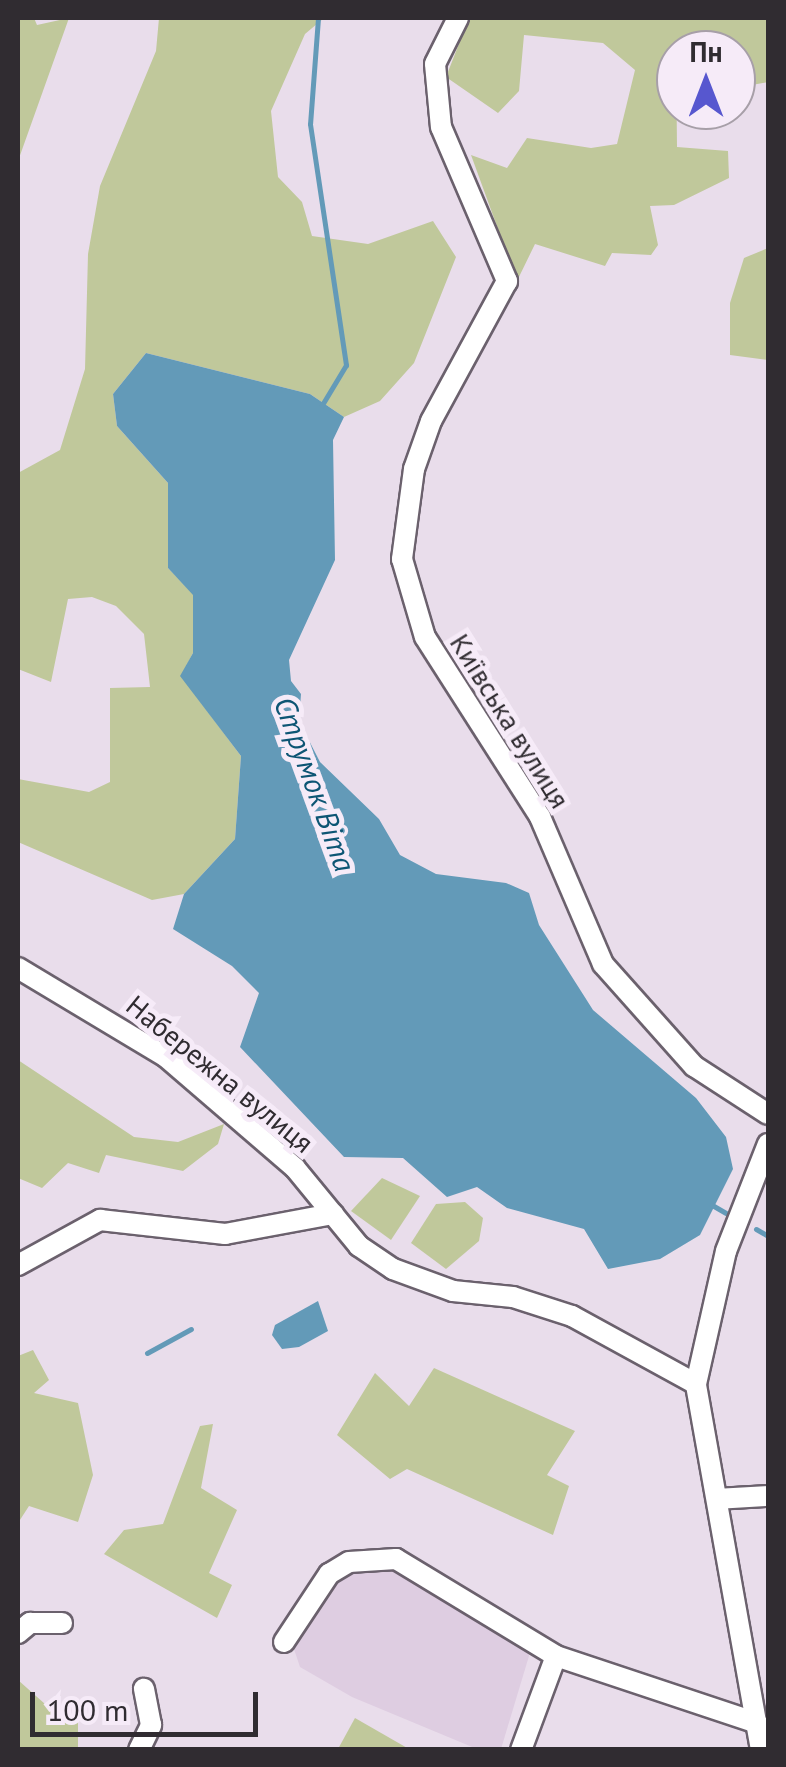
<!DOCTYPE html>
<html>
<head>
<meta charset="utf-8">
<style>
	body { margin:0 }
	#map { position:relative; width:786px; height:1767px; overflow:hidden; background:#e9ddeb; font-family:"PT Sans",sans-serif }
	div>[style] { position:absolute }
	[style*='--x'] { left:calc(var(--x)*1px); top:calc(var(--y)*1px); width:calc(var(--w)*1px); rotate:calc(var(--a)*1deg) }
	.built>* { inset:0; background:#decde1 }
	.green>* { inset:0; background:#c0c89b }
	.water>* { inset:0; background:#639ab8 }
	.stream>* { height:5px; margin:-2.5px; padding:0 2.5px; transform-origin:2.5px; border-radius:2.5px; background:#639ab8 }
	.roads { filter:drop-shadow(2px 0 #6b616d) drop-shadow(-2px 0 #6b616d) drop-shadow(0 2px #6b616d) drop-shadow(0 -2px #6b616d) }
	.minor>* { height:20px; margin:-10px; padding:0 10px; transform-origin:10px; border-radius:10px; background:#fff }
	span { translate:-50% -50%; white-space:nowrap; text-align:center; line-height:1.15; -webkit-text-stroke:10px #f6ebf8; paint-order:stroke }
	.street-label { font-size:28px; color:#302c31 }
	.water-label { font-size:30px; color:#0d5574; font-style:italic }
	.frame { position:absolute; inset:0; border:20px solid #302c31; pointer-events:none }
	.north { position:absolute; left:656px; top:30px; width:100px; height:100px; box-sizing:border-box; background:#f6ebf8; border:2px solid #a79fa8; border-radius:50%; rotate:0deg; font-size:28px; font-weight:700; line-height:40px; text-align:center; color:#302c31 }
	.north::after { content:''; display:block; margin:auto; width:35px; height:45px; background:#5757cf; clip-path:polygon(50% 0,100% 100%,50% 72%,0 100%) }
	.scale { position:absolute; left:30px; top:1692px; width:228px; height:45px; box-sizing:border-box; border:5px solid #302c31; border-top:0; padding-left:12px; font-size:30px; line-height:35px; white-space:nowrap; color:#302c31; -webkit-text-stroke:8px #f6ebf8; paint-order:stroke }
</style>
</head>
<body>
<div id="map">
	<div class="built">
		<i style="clip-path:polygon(374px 1568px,411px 1570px,526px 1642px,529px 1656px,501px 1749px,477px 1749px,352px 1697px,300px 1667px,292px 1643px,326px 1588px,343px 1575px)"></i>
	</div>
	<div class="green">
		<i style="clip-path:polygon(18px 18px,34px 18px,37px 25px,69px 18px,18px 161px)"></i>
		<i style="clip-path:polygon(159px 18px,324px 18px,305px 34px,271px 111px,278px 177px,302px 202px,312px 236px,368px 244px,433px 221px,456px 257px,414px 363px,380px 401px,344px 417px,310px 394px,146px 353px,113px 394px,117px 426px,168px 483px,168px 568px,193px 594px,193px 653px,181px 676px,241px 756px,235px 839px,184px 894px,152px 900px,18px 842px,18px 779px,89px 792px,110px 782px,110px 688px,150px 687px,144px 634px,116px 606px,92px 597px,68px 599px,51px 682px,18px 669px,18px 473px,60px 450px,85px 369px,88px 254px,100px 186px,156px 51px)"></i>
		<i style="clip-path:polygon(469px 18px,768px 18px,768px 82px,736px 88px,736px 50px,676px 50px,677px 147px,728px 151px,729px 178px,674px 205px,650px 206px,658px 245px,651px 255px,612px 253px,605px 266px,535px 244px,517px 281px,471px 155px,507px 168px,527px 138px,591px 148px,617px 144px,635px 70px,603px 43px,524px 35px,519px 91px,498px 113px,446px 77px)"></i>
		<i style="clip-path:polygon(768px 248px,768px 360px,730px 355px,730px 303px,744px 258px)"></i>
		<i style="clip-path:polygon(18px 1060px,134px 1137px,178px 1142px,224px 1124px,218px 1144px,183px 1171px,106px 1155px,99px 1173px,68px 1163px,42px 1188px,18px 1178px)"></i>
		<i style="clip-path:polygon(382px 1178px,420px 1196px,391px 1240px,351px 1211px)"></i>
		<i style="clip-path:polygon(465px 1202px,483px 1218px,479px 1241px,446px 1269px,411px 1243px,436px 1204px)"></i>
		<i style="clip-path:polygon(33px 1350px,49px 1380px,34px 1393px,78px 1403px,93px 1475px,78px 1522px,29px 1506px,18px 1523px,18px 1356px)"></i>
		<i style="clip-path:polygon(434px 1368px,575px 1431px,547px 1475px,569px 1486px,553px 1535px,407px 1469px,390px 1479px,337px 1435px,375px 1373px,409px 1406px)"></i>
		<i style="clip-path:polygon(213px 1424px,201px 1488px,237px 1510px,209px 1573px,232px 1585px,217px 1618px,104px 1554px,124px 1530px,163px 1524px,200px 1426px)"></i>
		<i style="clip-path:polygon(18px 1680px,63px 1720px,78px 1722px,78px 1749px,18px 1749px)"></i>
		<i style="clip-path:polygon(355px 1718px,409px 1749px,338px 1749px)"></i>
	</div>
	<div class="water">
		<i style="clip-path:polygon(146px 353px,310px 394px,344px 417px,333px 440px,335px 560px,289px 660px,291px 681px,301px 694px,299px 721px,320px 762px,379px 819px,400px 855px,436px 874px,506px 883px,529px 893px,539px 925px,593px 1010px,696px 1098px,726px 1137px,733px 1169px,700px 1235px,660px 1259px,608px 1269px,584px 1229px,507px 1208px,477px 1187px,447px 1197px,403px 1158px,344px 1157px,240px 1047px,259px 993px,232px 966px,173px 929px,184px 894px,235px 839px,241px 756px,180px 676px,193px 653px,193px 595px,168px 568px,168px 483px,117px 426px,113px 394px)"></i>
		<i style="clip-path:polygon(318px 1301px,328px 1331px,299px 1347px,282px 1349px,272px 1335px,275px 1325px)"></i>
	</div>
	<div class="stream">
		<i style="--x:318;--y:18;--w:106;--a:94.3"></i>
		<i style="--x:310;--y:124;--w:244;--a:81.5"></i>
		<i style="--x:346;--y:365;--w:47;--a:121"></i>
		<i style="--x:712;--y:1205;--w:16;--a:30"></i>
		<i style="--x:756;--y:1229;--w:14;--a:30"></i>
		<i style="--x:147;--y:1353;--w:50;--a:-28.6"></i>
	</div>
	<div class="roads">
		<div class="minor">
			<i style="--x:458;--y:18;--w:51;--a:116.6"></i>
			<i style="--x:435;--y:64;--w:63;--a:84.6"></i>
			<i style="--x:441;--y:127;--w:168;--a:66.8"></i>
			<i style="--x:507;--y:281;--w:159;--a:118.5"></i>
			<i style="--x:431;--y:421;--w:51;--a:109.5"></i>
			<i style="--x:414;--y:469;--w:91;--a:97.6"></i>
			<i style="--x:402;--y:559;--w:81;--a:73.6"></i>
			<i style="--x:425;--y:637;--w:214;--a:57.4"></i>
			<i style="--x:540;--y:817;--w:160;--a:66.8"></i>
			<i style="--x:603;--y:964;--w:137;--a:48.3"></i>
			<i style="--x:694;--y:1066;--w:88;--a:33"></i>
			<i style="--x:18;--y:968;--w:173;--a:31"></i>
			<i style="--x:166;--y:1057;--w:170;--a:40.7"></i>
			<i style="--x:295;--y:1168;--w:101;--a:50.6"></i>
			<i style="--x:359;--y:1246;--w:41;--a:34.1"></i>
			<i style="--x:393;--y:1269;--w:64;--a:20.1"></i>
			<i style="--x:453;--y:1291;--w:60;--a:5.7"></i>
			<i style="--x:513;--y:1297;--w:62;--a:17.9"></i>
			<i style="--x:572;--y:1316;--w:141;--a:28.7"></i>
			<i style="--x:18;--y:1265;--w:94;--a:-28.8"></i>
			<i style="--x:100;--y:1220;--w:126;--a:6.4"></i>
			<i style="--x:225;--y:1234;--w:110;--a:-10.5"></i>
			<i style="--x:717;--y:1499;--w:51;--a:-3.4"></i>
			<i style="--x:18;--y:1633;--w:16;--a:-40"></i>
			<i style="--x:30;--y:1623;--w:32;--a:0"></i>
			<i style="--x:284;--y:1642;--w:82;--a:-56.5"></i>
			<i style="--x:329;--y:1574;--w:23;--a:-31"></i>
			<i style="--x:349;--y:1562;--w:47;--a:-3.7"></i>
			<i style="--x:396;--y:1559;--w:187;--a:31.2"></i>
			<i style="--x:556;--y:1656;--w:212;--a:18.4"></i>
			<i style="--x:139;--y:1750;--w:28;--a:-64"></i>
			<i style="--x:151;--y:1725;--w:37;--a:-101"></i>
			<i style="--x:521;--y:1750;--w:100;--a:-69.6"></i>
			<i style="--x:761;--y:1750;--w:372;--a:-100.1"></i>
			<i style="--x:696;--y:1384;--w:136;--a:-77.3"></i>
			<i style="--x:726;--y:1251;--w:115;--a:-68.6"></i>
		</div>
	</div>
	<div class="street-label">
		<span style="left:510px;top:721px;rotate:58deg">Київська вулиця</span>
		<span style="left:220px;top:1074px;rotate:39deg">Набережна вулиця</span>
	</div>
	<div class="water-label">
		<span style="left:315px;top:784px;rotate:70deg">Струмок Віта</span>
	</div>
	<div class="frame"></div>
	<div class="north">Пн</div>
	<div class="scale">100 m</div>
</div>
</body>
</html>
